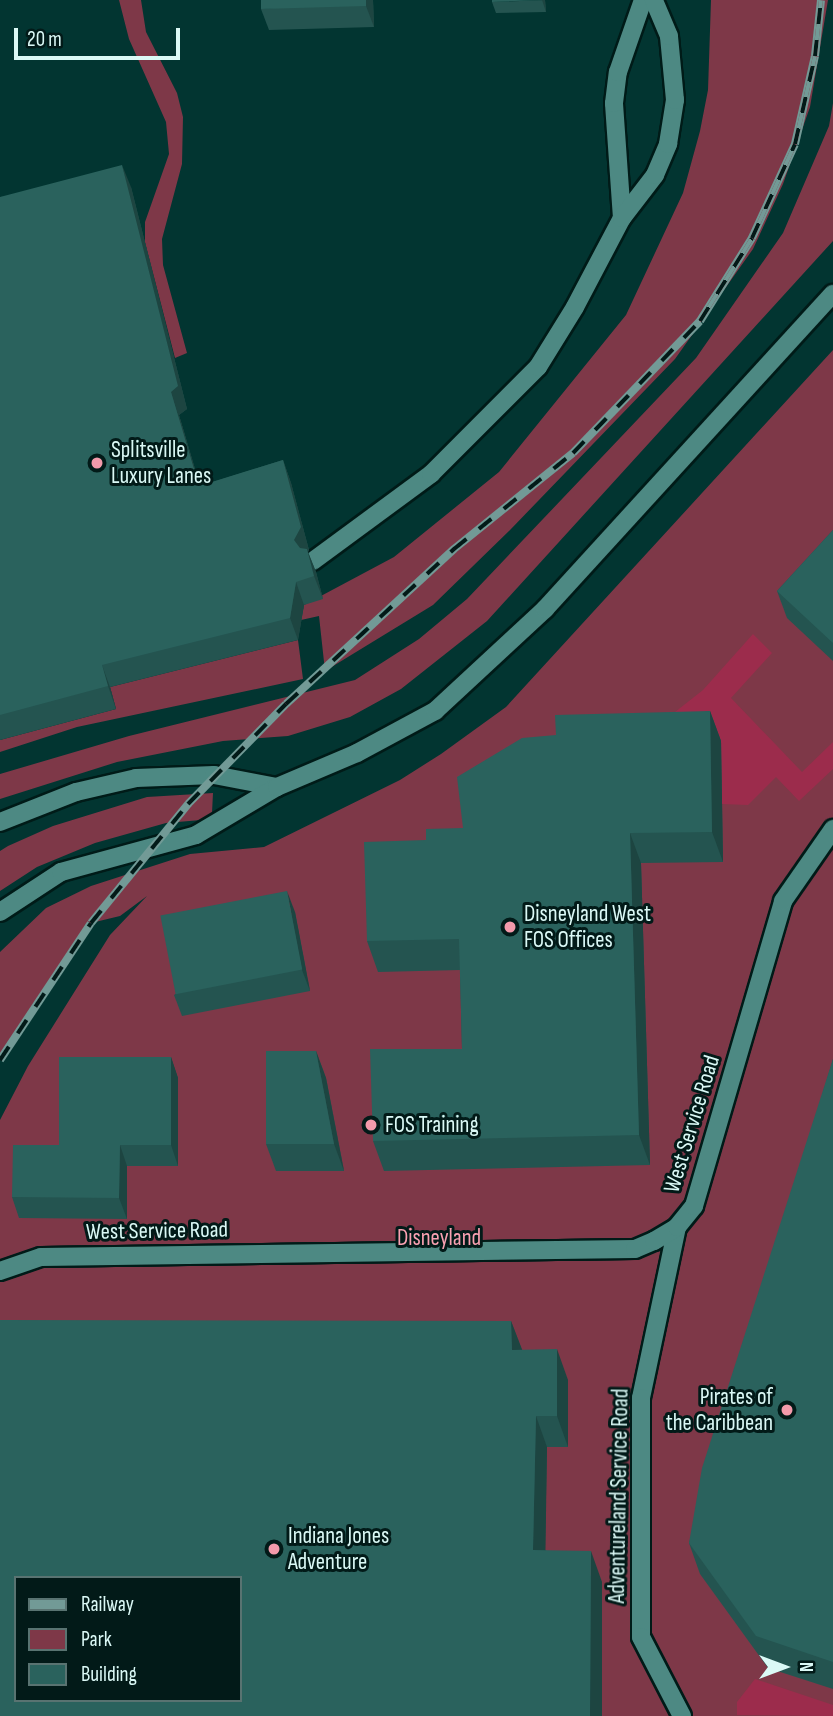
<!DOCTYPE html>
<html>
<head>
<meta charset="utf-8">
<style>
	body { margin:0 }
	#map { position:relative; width:833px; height:1716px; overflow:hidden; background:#023531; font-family:"Sofia Sans Condensed",sans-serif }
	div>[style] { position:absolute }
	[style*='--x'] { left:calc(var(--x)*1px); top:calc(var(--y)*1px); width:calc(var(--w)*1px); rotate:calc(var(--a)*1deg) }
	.green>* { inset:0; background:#7e3848 }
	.forest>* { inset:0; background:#9c2c4c }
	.roads { filter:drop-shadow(2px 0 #001b18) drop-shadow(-2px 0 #001b18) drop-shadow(0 2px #001b18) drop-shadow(0 -2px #001b18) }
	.service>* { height:18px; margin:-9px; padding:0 9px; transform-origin:9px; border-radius:9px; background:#4d8983 }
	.rail>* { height:8px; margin-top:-4px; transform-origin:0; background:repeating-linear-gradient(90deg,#021a18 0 16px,#729a96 0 32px); box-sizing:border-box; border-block:2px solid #729a96 }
	.wall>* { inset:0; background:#245450 }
	.shaded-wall>* { inset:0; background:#1d4541 }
	.building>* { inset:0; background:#2a625d; transform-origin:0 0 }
	.dots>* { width:19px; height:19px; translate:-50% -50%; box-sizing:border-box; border:4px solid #021a18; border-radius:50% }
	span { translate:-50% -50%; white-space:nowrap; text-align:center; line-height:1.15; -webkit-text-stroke:6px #021a18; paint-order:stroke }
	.poi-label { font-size:23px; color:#dbf9f6 }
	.left { translate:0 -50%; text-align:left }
	.right { translate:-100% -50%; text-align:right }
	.street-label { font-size:23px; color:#dbf9f6 }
	.park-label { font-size:23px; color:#faa1b2 }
	.legend { position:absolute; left:14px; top:1576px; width:228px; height:126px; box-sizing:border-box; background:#021a18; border:2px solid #597371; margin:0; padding:9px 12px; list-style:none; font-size:21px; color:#dbf9f6 }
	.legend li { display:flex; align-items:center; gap:14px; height:35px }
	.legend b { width:35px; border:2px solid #597371 }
	.north { position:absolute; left:749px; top:1632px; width:70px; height:70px; -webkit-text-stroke:5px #021a18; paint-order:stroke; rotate:90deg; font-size:19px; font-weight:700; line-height:28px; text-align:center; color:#dbf9f6 }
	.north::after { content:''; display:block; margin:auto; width:24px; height:32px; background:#dbf9f6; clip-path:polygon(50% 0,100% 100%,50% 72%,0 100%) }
	.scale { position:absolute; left:14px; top:28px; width:166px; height:32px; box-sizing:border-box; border:4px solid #dbf9f6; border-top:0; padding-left:9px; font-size:21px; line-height:24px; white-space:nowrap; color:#dbf9f6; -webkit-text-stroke:5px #021a18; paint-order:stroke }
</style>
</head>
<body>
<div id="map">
	<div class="green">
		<i style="clip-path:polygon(119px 0,141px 0,146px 32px,177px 93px,183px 117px,182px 164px,162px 239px,163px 265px,187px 353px,175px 358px,145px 242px,145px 222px,169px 154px,166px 122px,129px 39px)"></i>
		<i style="clip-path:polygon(711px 0,828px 0,810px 107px,783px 184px,753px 249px,675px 359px,511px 529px,433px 605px,325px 671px,319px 616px,301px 620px,304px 605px,394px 557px,499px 472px,626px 315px,683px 193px,700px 131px,708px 90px)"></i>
		<i style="clip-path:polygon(833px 103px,833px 241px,487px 621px,401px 689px,350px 717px,288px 736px,223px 741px,117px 762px,0 799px,0 774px,129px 736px,355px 680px,419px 639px,467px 599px,696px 358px,783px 233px,829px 126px)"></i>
		<i style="clip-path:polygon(evenodd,833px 350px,833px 1716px,0 1716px,0 1120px,28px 1066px,110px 935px,147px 896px,120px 916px,91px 923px,0 1060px,0 952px,46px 908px,91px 886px,190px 854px,264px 847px,400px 780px,441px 754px,506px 707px,833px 350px,16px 1578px,240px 1578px,240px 1700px,16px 1700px,16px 1578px)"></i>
		<i style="clip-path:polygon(298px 640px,303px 679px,77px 727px,0 752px,0 740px,116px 709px,110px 687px)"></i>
		<i style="clip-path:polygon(213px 793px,212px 813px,201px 820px,166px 823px,95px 843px,37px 867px,0 891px,0 851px,8px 846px,53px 826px,147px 797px)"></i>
	</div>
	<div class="forest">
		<i style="clip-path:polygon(753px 634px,772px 653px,731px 698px,802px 772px,833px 742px,833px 769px,799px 801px,776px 777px,748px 805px,722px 804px,720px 742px,675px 742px,675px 712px,703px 690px)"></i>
		<i style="clip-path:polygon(755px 1679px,833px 1705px,833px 1716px,737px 1715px,737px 1702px)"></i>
	</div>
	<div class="roads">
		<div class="service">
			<i style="--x:622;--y:218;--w:115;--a:-94"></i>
			<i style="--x:614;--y:103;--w:31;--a:-83"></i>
			<i style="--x:618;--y:72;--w:76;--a:-70.9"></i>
			<i style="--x:313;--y:561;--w:147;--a:-36.4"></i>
			<i style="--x:431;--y:474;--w:151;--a:-45"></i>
			<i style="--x:538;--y:367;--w:70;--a:-58.3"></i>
			<i style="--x:575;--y:307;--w:101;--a:-62.2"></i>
			<i style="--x:622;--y:218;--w:54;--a:-52.5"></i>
			<i style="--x:655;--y:175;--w:34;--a:-67"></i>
			<i style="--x:668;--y:144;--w:45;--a:-81"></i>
			<i style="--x:675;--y:100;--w:64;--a:-95.4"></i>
			<i style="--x:669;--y:36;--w:39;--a:-113"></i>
			<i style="--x:0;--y:822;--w:82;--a:-21.5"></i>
			<i style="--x:76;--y:792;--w:62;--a:-13.1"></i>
			<i style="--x:136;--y:778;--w:78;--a:-2.2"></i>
			<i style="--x:214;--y:775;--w:64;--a:10.8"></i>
			<i style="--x:0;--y:912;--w:73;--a:-33.3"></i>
			<i style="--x:61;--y:872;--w:140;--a:-15.3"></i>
			<i style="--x:196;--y:835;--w:94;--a:-30.7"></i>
			<i style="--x:277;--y:787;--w:87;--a:-23"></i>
			<i style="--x:357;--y:753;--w:89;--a:-28.3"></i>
			<i style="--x:435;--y:711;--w:150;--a:-42.8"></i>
			<i style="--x:545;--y:609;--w:427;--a:-47.6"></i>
			<i style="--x:677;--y:1227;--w:175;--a:101.9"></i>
			<i style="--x:641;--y:1398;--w:239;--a:90"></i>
			<i style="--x:641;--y:1637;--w:89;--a:62.6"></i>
			<i style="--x:0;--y:1271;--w:43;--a:-18.9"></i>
			<i style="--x:41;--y:1257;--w:594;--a:-0.77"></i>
			<i style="--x:635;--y:1249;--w:21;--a:-23"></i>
			<i style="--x:654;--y:1241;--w:27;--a:-31"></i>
			<i style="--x:677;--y:1227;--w:27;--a:-51"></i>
			<i style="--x:694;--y:1206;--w:318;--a:-73.7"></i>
			<i style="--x:783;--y:901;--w:88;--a:-55.2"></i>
		</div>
	</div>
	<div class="rail">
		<i style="--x:0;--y:1060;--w:164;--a:-56.4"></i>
		<i style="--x:91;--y:923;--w:154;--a:-50.8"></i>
		<i style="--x:188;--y:804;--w:140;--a:-45.6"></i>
		<i style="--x:286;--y:704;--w:229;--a:-42.7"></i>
		<i style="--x:454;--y:549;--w:153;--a:-38.9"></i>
		<i style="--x:573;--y:453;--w:183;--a:-46.1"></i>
		<i style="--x:700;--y:321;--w:98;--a:-57.9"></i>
		<i style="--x:752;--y:238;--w:103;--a:-65.4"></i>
		<i style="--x:795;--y:144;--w:90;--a:-77.2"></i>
		<i style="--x:815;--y:56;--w:56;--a:-83.9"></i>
	</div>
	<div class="wall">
		<i style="clip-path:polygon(373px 0,374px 27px,269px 30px,261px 9px)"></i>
		<i style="clip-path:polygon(545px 0,546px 12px,496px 13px,492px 2px)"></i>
		<i style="clip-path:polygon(131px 187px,187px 409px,179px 415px,200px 486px,283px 460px,291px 483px,309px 550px,308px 552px,316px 572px,323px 599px,304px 605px,298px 640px,110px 687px,116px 709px,0 740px,0 197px)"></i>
		<i style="clip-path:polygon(833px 530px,833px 661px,787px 618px,777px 591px)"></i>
		<i style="clip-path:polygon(710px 711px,721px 741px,723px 862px,641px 863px,650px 1165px,384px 1171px,373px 1141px,462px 1049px,460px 970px,378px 972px,367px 941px,426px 840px,463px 828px,556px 735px)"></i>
		<i style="clip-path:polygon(295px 912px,310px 991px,182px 1016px,174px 995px)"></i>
		<i style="clip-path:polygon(316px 1051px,326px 1078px,344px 1171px,276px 1171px,266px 1144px)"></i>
		<i style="clip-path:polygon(171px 1057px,178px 1078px,178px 1166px,127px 1166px,127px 1219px,19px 1218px,12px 1197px,59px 1145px)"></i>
		<i style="clip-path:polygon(833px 1059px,833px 1689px,768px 1668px,700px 1574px,689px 1543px)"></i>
		<i style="clip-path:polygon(511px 1321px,522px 1350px,568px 1380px,568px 1447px,547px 1447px,545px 1550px,602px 1582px,602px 1716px,0 1716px)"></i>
	</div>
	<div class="shaded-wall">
		<i style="clip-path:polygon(366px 0,373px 0,374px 27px,366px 6px)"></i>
		<i style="clip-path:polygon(542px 0,545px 0,546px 12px)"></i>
		<i style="clip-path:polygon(122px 165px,131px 187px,187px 409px,179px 415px,207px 509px,199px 486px,171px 392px)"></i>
		<i style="clip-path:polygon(283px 460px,291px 483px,309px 550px,308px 552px,316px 572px,323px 599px,314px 576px,302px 563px,294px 540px)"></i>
		<i style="clip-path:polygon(296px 582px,304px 605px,298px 640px,290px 618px)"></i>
		<i style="clip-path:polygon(102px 665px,110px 687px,116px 709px,108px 686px)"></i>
		<i style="clip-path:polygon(710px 711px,721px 741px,723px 862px,712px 832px)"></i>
		<i style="clip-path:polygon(630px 833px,641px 863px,650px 1165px,639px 1135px)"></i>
		<i style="clip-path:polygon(287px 891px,295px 912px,310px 991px,302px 970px)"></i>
		<i style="clip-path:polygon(316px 1051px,326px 1078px,344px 1171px,334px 1144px)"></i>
		<i style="clip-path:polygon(171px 1057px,178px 1078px,178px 1166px,171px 1145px)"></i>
		<i style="clip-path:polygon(120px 1145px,127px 1166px,127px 1219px,119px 1198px)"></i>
		<i style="clip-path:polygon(511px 1321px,523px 1352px,512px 1350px)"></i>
		<i style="clip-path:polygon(557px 1349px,568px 1380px,568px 1447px,557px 1416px)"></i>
		<i style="clip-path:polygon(536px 1416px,547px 1447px,545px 1581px,533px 1550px)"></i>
		<i style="clip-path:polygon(591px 1551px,602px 1582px,602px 1716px,590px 1716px)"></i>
	</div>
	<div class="building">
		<i style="clip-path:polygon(261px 0,366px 0,366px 6px,261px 9px)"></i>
		<i style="clip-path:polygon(492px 0,542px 0,492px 2px)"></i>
		<i style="clip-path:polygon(122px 165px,178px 386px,171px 392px,199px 486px,283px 460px,301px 527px,294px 540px,300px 548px,307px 549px,314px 576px,296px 582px,290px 618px,102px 665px,108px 686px,0 715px,0 197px)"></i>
		<i style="clip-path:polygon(833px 530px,833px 643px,777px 591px)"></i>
		<i style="clip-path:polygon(710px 711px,712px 832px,630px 833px,639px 1135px,373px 1141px,370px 1049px,462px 1049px,459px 939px,367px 941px,364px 842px,426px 840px,426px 829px,463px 828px,457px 777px,522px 738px,556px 735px,555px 715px)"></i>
		<i style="left:287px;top:891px;width:80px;height:129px;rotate:79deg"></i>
		<i style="clip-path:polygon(266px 1051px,316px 1051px,334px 1144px,266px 1144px)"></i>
		<i style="clip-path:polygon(59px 1057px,171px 1057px,171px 1145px,120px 1145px,119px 1198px,12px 1197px,13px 1145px,59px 1145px)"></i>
		<i style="clip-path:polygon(833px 1059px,833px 1662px,756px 1636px,689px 1543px,702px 1468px)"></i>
		<i style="clip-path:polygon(evenodd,0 1320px,511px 1321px,512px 1350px,557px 1349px,557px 1416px,536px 1416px,533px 1550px,591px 1551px,590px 1716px,0 1716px,0 1320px,16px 1578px,240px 1578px,240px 1700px,16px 1700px,16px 1578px)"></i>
	</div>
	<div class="dots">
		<i style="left:97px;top:463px;background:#f39aab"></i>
		<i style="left:510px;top:927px;background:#f39aab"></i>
		<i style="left:371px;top:1125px;background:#f39aab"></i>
		<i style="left:787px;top:1410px;background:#f39aab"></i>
		<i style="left:274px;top:1549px;background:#f39aab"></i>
	</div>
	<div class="poi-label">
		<span class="left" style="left:111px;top:463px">Splitsville<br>Luxury Lanes</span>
		<span class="left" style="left:524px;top:927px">Disneyland West<br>FOS Offices</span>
		<span class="left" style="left:385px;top:1125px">FOS Training</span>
		<span class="right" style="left:773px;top:1410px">Pirates of<br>the Caribbean</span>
		<span class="left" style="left:288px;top:1549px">Indiana Jones<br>Adventure</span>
	</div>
	<div class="street-label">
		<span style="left:692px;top:1124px;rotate:-73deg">West Service Road</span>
		<span style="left:157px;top:1231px;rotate:-1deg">West Service Road</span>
		<span style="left:619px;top:1496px;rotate:-89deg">Adventureland Service Road</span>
	</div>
	<div class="park-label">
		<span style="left:439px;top:1238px">Disneyland</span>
	</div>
	<ul class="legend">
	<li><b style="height:9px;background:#729a96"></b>Railway</li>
	<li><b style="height:19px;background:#7e3848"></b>Park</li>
	<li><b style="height:19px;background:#2a625d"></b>Building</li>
	</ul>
	<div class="north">N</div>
	<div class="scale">20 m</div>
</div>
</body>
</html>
